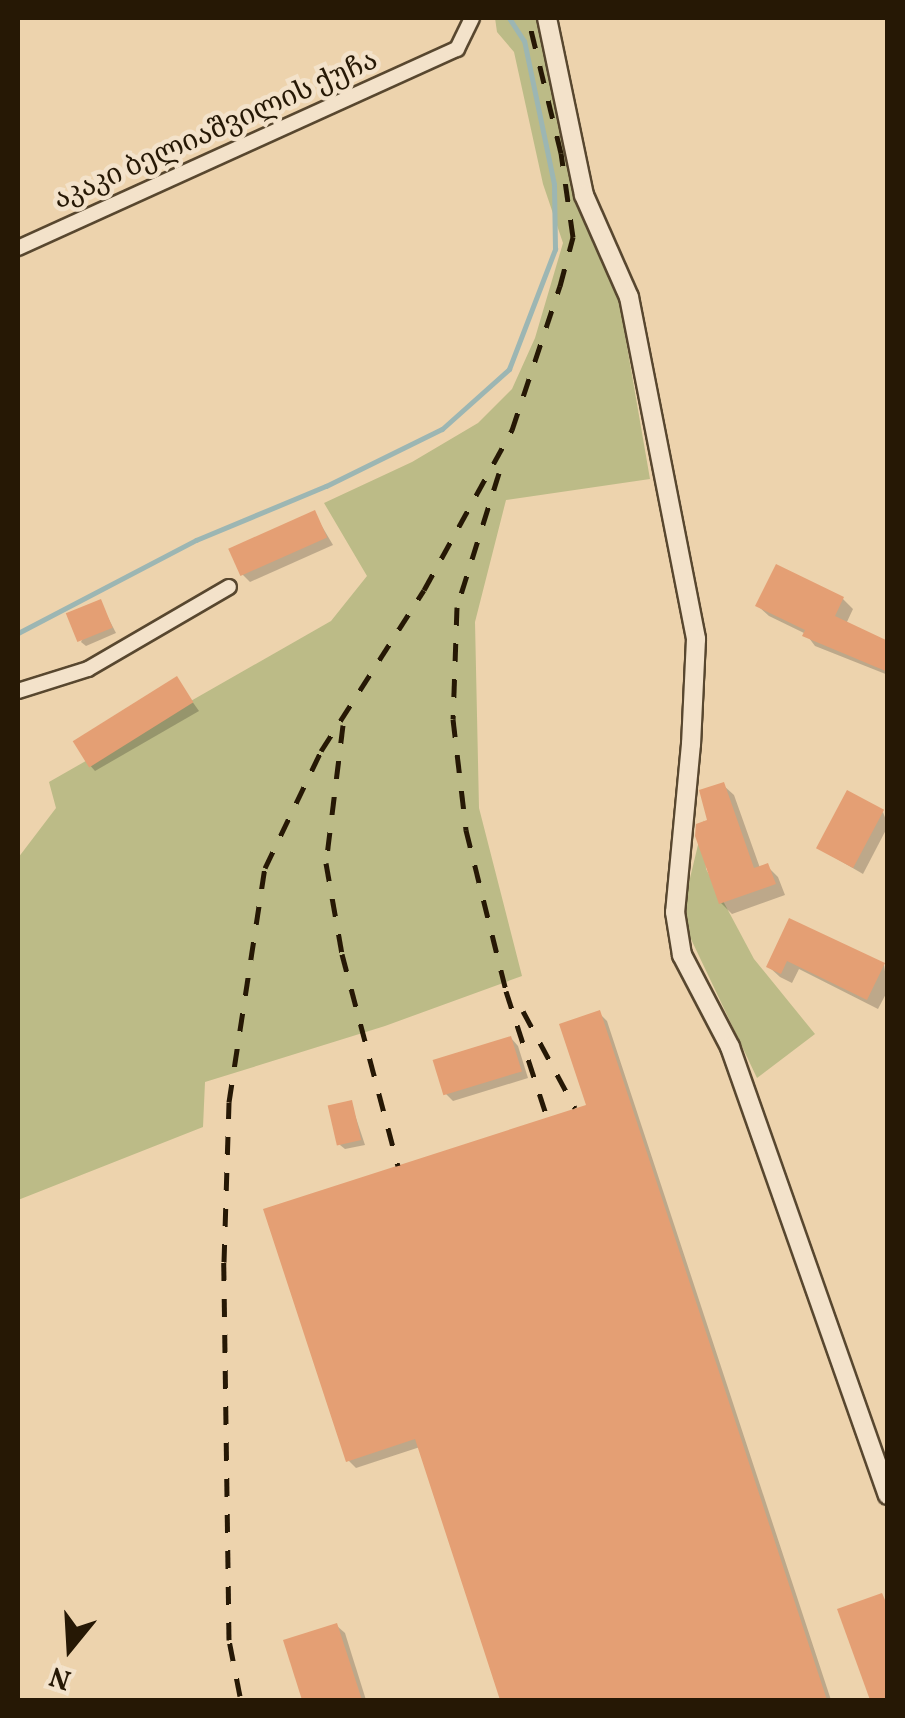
<!DOCTYPE html>
<html>
<head>
<meta charset="utf-8">
<style>
	body { margin:0 }
	#map { position:relative; width:905px; height:1718px; overflow:hidden; background:#edd3ad; font-family:Vollkorn,"Noto Serif Georgian",serif }
	div>[style] { position:absolute }
	[style*='--x'] { left:calc(var(--x)*1px); top:calc(var(--y)*1px); width:calc(var(--w)*1px); rotate:calc(var(--a)*1deg) }
	.green>* { inset:0; background:#bcbb87 }
	.shadow>* { inset:0; background:#0003 }
	.stream>* { height:5px; margin:-2.5px; padding:0 2.5px; transform-origin:2.5px; border-radius:2.5px; background:#9cb6b3 }
	.building>* { inset:0; background:#e49f74; transform-origin:0 0 }
	.roads { filter:drop-shadow(2px 0 #58472f) drop-shadow(-2px 0 #58472f) drop-shadow(0 2px #58472f) drop-shadow(0 -2px #58472f) }
	.minor>* { height:14px; margin:-7px; padding:0 7px; transform-origin:7px; border-radius:7px; background:#f3e2ca }
	.tertiary>* { height:18px; margin:-9px; padding:0 9px; transform-origin:9px; border-radius:9px; background:#f3e2ca }
	.rail>* { height:5px; margin-top:-2.5px; transform-origin:0; background:repeating-linear-gradient(90deg,#261805 0 18px,transparent 0 36px) }
	span { translate:-50% -50%; white-space:nowrap; text-align:center; line-height:1.15; -webkit-text-stroke:9px #f3e2ca; paint-order:stroke }
	.street-label { font-size:28px; color:#261805 }
	.frame { position:absolute; inset:0; border:20px solid #261805; pointer-events:none }
	.north { position:absolute; left:20px; top:1598px; width:100px; height:100px; -webkit-text-stroke:8px #f3e2ca; paint-order:stroke; rotate:198deg; font-size:28px; font-weight:700; line-height:40px; text-align:center; color:#261805 }
	.north::after { content:''; display:block; margin:auto; width:35px; height:45px; background:#261805; clip-path:polygon(50% 0,100% 100%,50% 72%,0 100%) }
</style>
</head>
<body>
<div id="map">
	<div class="green">
		<i style="clip-path:polygon(495px 18px,542px 18px,573px 191px,619px 300px,650px 479px,506px 500px,475px 622px,479px 808px,522px 976px,385px 1026px,205px 1082px,203px 1127px,18px 1200px,18px 858px,56px 808px,49px 782px,331px 621px,367px 576px,324px 503px,412px 462px,478px 423px,512px 389px,535px 338px,563px 243px,543px 184px,514px 52px,497px 32px)"></i>
		<i style="clip-path:polygon(704px 820px,706px 869px,754px 959px,815px 1034px,757px 1078px,690px 937px,684px 903px)"></i>
	</div>
	<div class="shadow">
		<i style="clip-path:polygon(314px 513px,333px 545px,250px 582px,242px 574px)"></i>
		<i style="clip-path:polygon(843px 599px,853px 609px,846px 624px,888px 643px,888px 675px,815px 646px,806px 634px,769px 616px,758px 606px)"></i>
		<i style="clip-path:polygon(100px 602px,116px 633px,86px 646px,81px 642px)"></i>
		<i style="clip-path:polygon(177px 680px,199px 711px,95px 771px,88px 763px)"></i>
		<i style="clip-path:polygon(723px 785px,734px 795px,760px 868px,767px 866px,778px 877px,785px 895px,732px 914px,721px 903px,710px 822px)"></i>
		<i style="clip-path:polygon(883px 812px,888px 826px,863px 874px,820px 849px)"></i>
		<i style="clip-path:polygon(791px 922px,884px 965px,888px 990px,878px 1009px,799px 969px,792px 983px,780px 977px,769px 967px)"></i>
		<i style="clip-path:polygon(599px 1013px,607px 1021px,831px 1700px,503px 1700px,420px 1447px,356px 1468px,348px 1460px,589px 1106px)"></i>
		<i style="clip-path:polygon(511px 1038px,518px 1046px,528px 1078px,453px 1101px,445px 1093px)"></i>
		<i style="clip-path:polygon(351px 1103px,365px 1145px,345px 1149px,340px 1145px)"></i>
		<i style="clip-path:polygon(337px 1626px,345px 1633px,366px 1700px,305px 1700px,286px 1641px)"></i>
	</div>
	<div class="stream">
		<i style="--x:18;--y:633;--w:201;--a:-27.6"></i>
		<i style="--x:196;--y:540;--w:141;--a:-22.6"></i>
		<i style="--x:326;--y:486;--w:129;--a:-26.2"></i>
		<i style="--x:442;--y:429;--w:90;--a:-41.8"></i>
		<i style="--x:509;--y:369;--w:129;--a:-69"></i>
		<i style="--x:555;--y:249;--w:65;--a:-90.9"></i>
		<i style="--x:554;--y:184;--w:146;--a:-101.8"></i>
		<i style="--x:524;--y:41;--w:27;--a:-123"></i>
	</div>
	<div class="building">
		<i style="left:315px;top:510px;width:30px;height:95px;rotate:66deg"></i>
		<i style="clip-path:polygon(776px 564px,844px 597px,835px 616px,888px 641px,888px 672px,802px 636px,805px 630px,755px 606px)"></i>
		<i style="left:101px;top:599px;width:31px;height:38px;rotate:68deg"></i>
		<i style="left:177px;top:676px;width:31px;height:123px;rotate:58deg"></i>
		<i style="clip-path:polygon(724px 782px,754px 868px,768px 863px,776px 884px,719px 904px,695px 836px,696px 824px,707px 820px,699px 790px)"></i>
		<i style="left:847px;top:790px;width:42px;height:66px;rotate:28deg"></i>
		<i style="clip-path:polygon(789px 918px,885px 963px,867px 1000px,787px 961px,781px 974px,766px 967px)"></i>
		<i style="clip-path:polygon(600px 1010px,827px 1700px,500px 1700px,415px 1439px,346px 1462px,263px 1209px,586px 1105px,559px 1024px)"></i>
		<i style="left:511px;top:1036px;width:37px;height:82px;rotate:73deg"></i>
		<i style="left:352px;top:1100px;width:41px;height:25px;rotate:77deg"></i>
		<i style="clip-path:polygon(882px 1593px,888px 1607px,888px 1700px,870px 1700px,837px 1609px)"></i>
		<i style="clip-path:polygon(337px 1623px,362px 1700px,302px 1700px,283px 1640px)"></i>
	</div>
	<div class="roads">
		<div class="minor">
			<i style="--x:18;--y:248;--w:482;--a:-24.4"></i>
			<i style="--x:457;--y:49;--w:34;--a:-64"></i>
			<i style="--x:18;--y:691;--w:73;--a:-17.4"></i>
			<i style="--x:88;--y:669;--w:163;--a:-30.2"></i>
		</div>
		<div class="tertiary">
			<i style="--x:547;--y:18;--w:181;--a:78.2"></i>
			<i style="--x:584;--y:195;--w:111;--a:66.2"></i>
			<i style="--x:629;--y:297;--w:349;--a:78.9"></i>
			<i style="--x:696;--y:639;--w:105;--a:92.7"></i>
			<i style="--x:691;--y:744;--w:169;--a:95.4"></i>
			<i style="--x:675;--y:912;--w:44;--a:80.8"></i>
			<i style="--x:682;--y:955;--w:104;--a:62.4"></i>
			<i style="--x:730;--y:1047;--w:475;--a:70.6"></i>
		</div>
	</div>
	<div class="rail">
		<i style="--x:499;--y:473;--w:140;--a:107.4"></i>
		<i style="--x:457;--y:607;--w:112;--a:92"></i>
		<i style="--x:453;--y:719;--w:112;--a:83.3"></i>
		<i style="--x:466;--y:830;--w:166;--a:76"></i>
		<i style="--x:506;--y:991;--w:133;--a:72"></i>
		<i style="--x:343;--y:725;--w:139;--a:97"></i>
		<i style="--x:326;--y:863;--w:92;--a:80"></i>
		<i style="--x:342;--y:954;--w:219;--a:75.2"></i>
		<i style="--x:523;--y:1011;--w:110;--a:61.8"></i>
		<i style="--x:240;--y:1696;--w:57;--a:-101.1"></i>
		<i style="--x:229;--y:1640;--w:378;--a:-90.8"></i>
		<i style="--x:224;--y:1262;--w:160;--a:-88.2"></i>
		<i style="--x:229;--y:1102;--w:237;--a:-81.3"></i>
		<i style="--x:265;--y:868;--w:130;--a:-64.4"></i>
		<i style="--x:321;--y:751;--w:191;--a:-57.4"></i>
		<i style="--x:424;--y:590;--w:183;--a:-61.2"></i>
		<i style="--x:512;--y:430;--w:152;--a:-71.6"></i>
		<i style="--x:560;--y:286;--w:51;--a:-75.1"></i>
		<i style="--x:573;--y:237;--w:85;--a:-98.1"></i>
		<i style="--x:561;--y:153;--w:139;--a:-103.7"></i>
	</div>
	<div class="street-label">
		<span style="left:216px;top:131px;rotate:-24deg">აკაკი ბელიაშვილის ქუჩა</span>
	</div>
	<div class="frame"></div>
	<div class="north">N</div>
</div>
</body>
</html>
